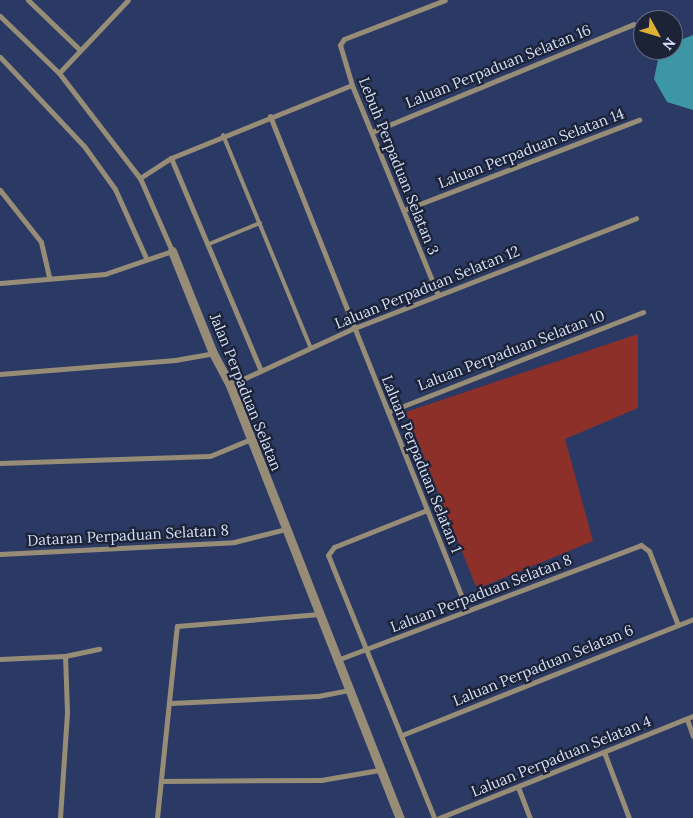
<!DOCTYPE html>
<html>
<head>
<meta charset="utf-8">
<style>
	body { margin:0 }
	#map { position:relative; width:693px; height:818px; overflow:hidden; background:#2b3a65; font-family:Lora,serif }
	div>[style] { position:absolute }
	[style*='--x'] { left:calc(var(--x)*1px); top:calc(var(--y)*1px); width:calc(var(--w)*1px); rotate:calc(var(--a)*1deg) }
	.green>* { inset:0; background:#8c3029 }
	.water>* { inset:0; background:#3c96a3 }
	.service>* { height:4px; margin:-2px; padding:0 2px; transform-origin:2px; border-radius:2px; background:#978d77 }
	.minor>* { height:5px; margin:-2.5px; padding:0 2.5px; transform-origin:2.5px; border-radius:2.5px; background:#978d77 }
	.tertiary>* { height:9px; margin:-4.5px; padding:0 4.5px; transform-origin:4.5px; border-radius:4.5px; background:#978d77 }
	span { translate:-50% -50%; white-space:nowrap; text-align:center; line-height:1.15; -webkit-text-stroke:4.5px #1c2337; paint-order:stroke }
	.street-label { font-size:15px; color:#d4dffa }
	.north { position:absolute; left:633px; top:10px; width:50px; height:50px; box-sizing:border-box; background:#1c2337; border:1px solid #666e85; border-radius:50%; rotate:129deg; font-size:14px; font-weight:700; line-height:20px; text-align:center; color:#d4dffa }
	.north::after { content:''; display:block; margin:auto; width:18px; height:22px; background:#deb133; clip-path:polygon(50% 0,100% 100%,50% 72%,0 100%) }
</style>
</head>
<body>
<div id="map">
	<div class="green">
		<i style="clip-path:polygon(638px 334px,638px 408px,565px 439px,593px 541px,477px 589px,406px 412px)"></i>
	</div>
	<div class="water">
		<i style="clip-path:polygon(693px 35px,693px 110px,667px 102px,654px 79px,660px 50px,673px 50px,673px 43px)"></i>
	</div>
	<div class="service">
		<i style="--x:223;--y:135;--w:230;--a:67.6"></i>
		<i style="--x:209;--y:244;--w:55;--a:-22.4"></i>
	</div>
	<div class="minor">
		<i style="--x:28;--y:0;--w:72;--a:43.9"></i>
		<i style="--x:0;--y:16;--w:82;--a:44"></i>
		<i style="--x:59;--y:73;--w:133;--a:52.4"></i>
		<i style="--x:140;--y:178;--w:80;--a:66.3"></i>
		<i style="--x:172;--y:251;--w:71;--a:161.1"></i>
		<i style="--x:105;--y:274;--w:105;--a:175.1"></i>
		<i style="--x:0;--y:57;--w:122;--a:46.7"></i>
		<i style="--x:84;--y:146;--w:53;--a:54.2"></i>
		<i style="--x:115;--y:189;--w:76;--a:65.8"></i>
		<i style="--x:59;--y:73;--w:100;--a:-46.6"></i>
		<i style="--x:270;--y:116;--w:532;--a:68.26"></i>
		<i style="--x:372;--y:132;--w:283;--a:-22.4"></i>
		<i style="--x:171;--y:158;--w:231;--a:67.1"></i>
		<i style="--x:140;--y:178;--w:37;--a:-33"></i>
		<i style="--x:171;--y:158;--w:195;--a:-22"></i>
		<i style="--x:0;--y:190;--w:66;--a:51.7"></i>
		<i style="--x:41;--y:242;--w:36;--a:77"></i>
		<i style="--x:404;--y:210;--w:252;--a:-21"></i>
		<i style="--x:438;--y:295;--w:227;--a:-112.3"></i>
		<i style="--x:352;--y:85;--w:42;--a:-106.7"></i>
		<i style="--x:340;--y:45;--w:7;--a:-56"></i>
		<i style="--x:344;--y:39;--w:108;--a:-21.1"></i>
		<i style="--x:0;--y:374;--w:176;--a:-4.6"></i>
		<i style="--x:175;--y:360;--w:39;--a:-10"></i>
		<i style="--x:230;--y:385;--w:134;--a:-24.7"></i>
		<i style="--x:352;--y:329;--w:305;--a:-21.3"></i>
		<i style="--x:388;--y:412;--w:274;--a:-21.4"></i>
		<i style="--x:0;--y:463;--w:210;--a:-1.9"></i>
		<i style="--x:210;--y:456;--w:44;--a:-22.5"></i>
		<i style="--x:427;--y:510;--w:100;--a:158.3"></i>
		<i style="--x:334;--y:547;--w:10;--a:127"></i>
		<i style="--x:328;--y:555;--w:284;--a:68"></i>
		<i style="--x:0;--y:554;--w:234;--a:-2.9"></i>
		<i style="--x:234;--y:542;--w:54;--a:-14"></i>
		<i style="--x:0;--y:659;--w:65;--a:-2.6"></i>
		<i style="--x:65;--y:656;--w:35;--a:-12"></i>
		<i style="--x:337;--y:660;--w:325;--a:-20.7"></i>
		<i style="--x:641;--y:545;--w:10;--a:37"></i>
		<i style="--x:649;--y:551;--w:79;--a:68.6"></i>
		<i style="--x:171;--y:703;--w:147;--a:-2.7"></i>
		<i style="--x:318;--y:696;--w:31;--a:-11"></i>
		<i style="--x:687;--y:719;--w:18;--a:71"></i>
		<i style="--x:402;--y:735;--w:313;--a:-21.7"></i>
		<i style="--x:604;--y:752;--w:71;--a:69.3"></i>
		<i style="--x:162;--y:781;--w:159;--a:-0.4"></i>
		<i style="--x:321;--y:780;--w:59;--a:-9.8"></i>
		<i style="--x:518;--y:787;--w:33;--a:69"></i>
		<i style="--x:60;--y:818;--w:106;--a:-86.2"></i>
		<i style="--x:67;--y:712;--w:56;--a:-92"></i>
		<i style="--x:157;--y:818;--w:193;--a:-84.1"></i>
		<i style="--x:177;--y:626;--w:143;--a:-4.8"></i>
		<i style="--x:439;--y:818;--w:274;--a:-21.9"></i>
	</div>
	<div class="tertiary">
		<i style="--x:172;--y:251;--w:110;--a:68.1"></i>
		<i style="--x:213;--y:353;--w:36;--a:62"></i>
		<i style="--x:230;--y:385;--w:465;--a:68.6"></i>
	</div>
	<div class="street-label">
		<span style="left:498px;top:66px;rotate:-22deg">Laluan Perpaduan Selatan 16</span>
		<span style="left:531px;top:148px;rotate:-21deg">Laluan Perpaduan Selatan 14</span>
		<span style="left:399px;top:166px;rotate:68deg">Lebuh Perpaduan Selatan 3</span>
		<span style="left:427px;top:287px;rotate:-22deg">Laluan Perpaduan Selatan 12</span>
		<span style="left:511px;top:350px;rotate:-21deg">Laluan Perpaduan Selatan 10</span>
		<span style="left:246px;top:392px;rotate:68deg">Jalan Perpaduan Selatan</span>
		<span style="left:422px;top:464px;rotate:68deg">Laluan Perpaduan Selatan 1</span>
		<span style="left:128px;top:535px;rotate:-3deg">Dataran Perpaduan Selatan 8</span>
		<span style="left:481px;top:593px;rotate:-21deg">Laluan Perpaduan Selatan 8</span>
		<span style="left:543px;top:665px;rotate:-22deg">Laluan Perpaduan Selatan 6</span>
		<span style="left:561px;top:756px;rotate:-22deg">Laluan Perpaduan Selatan 4</span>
	</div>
	<div class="north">N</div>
</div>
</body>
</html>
